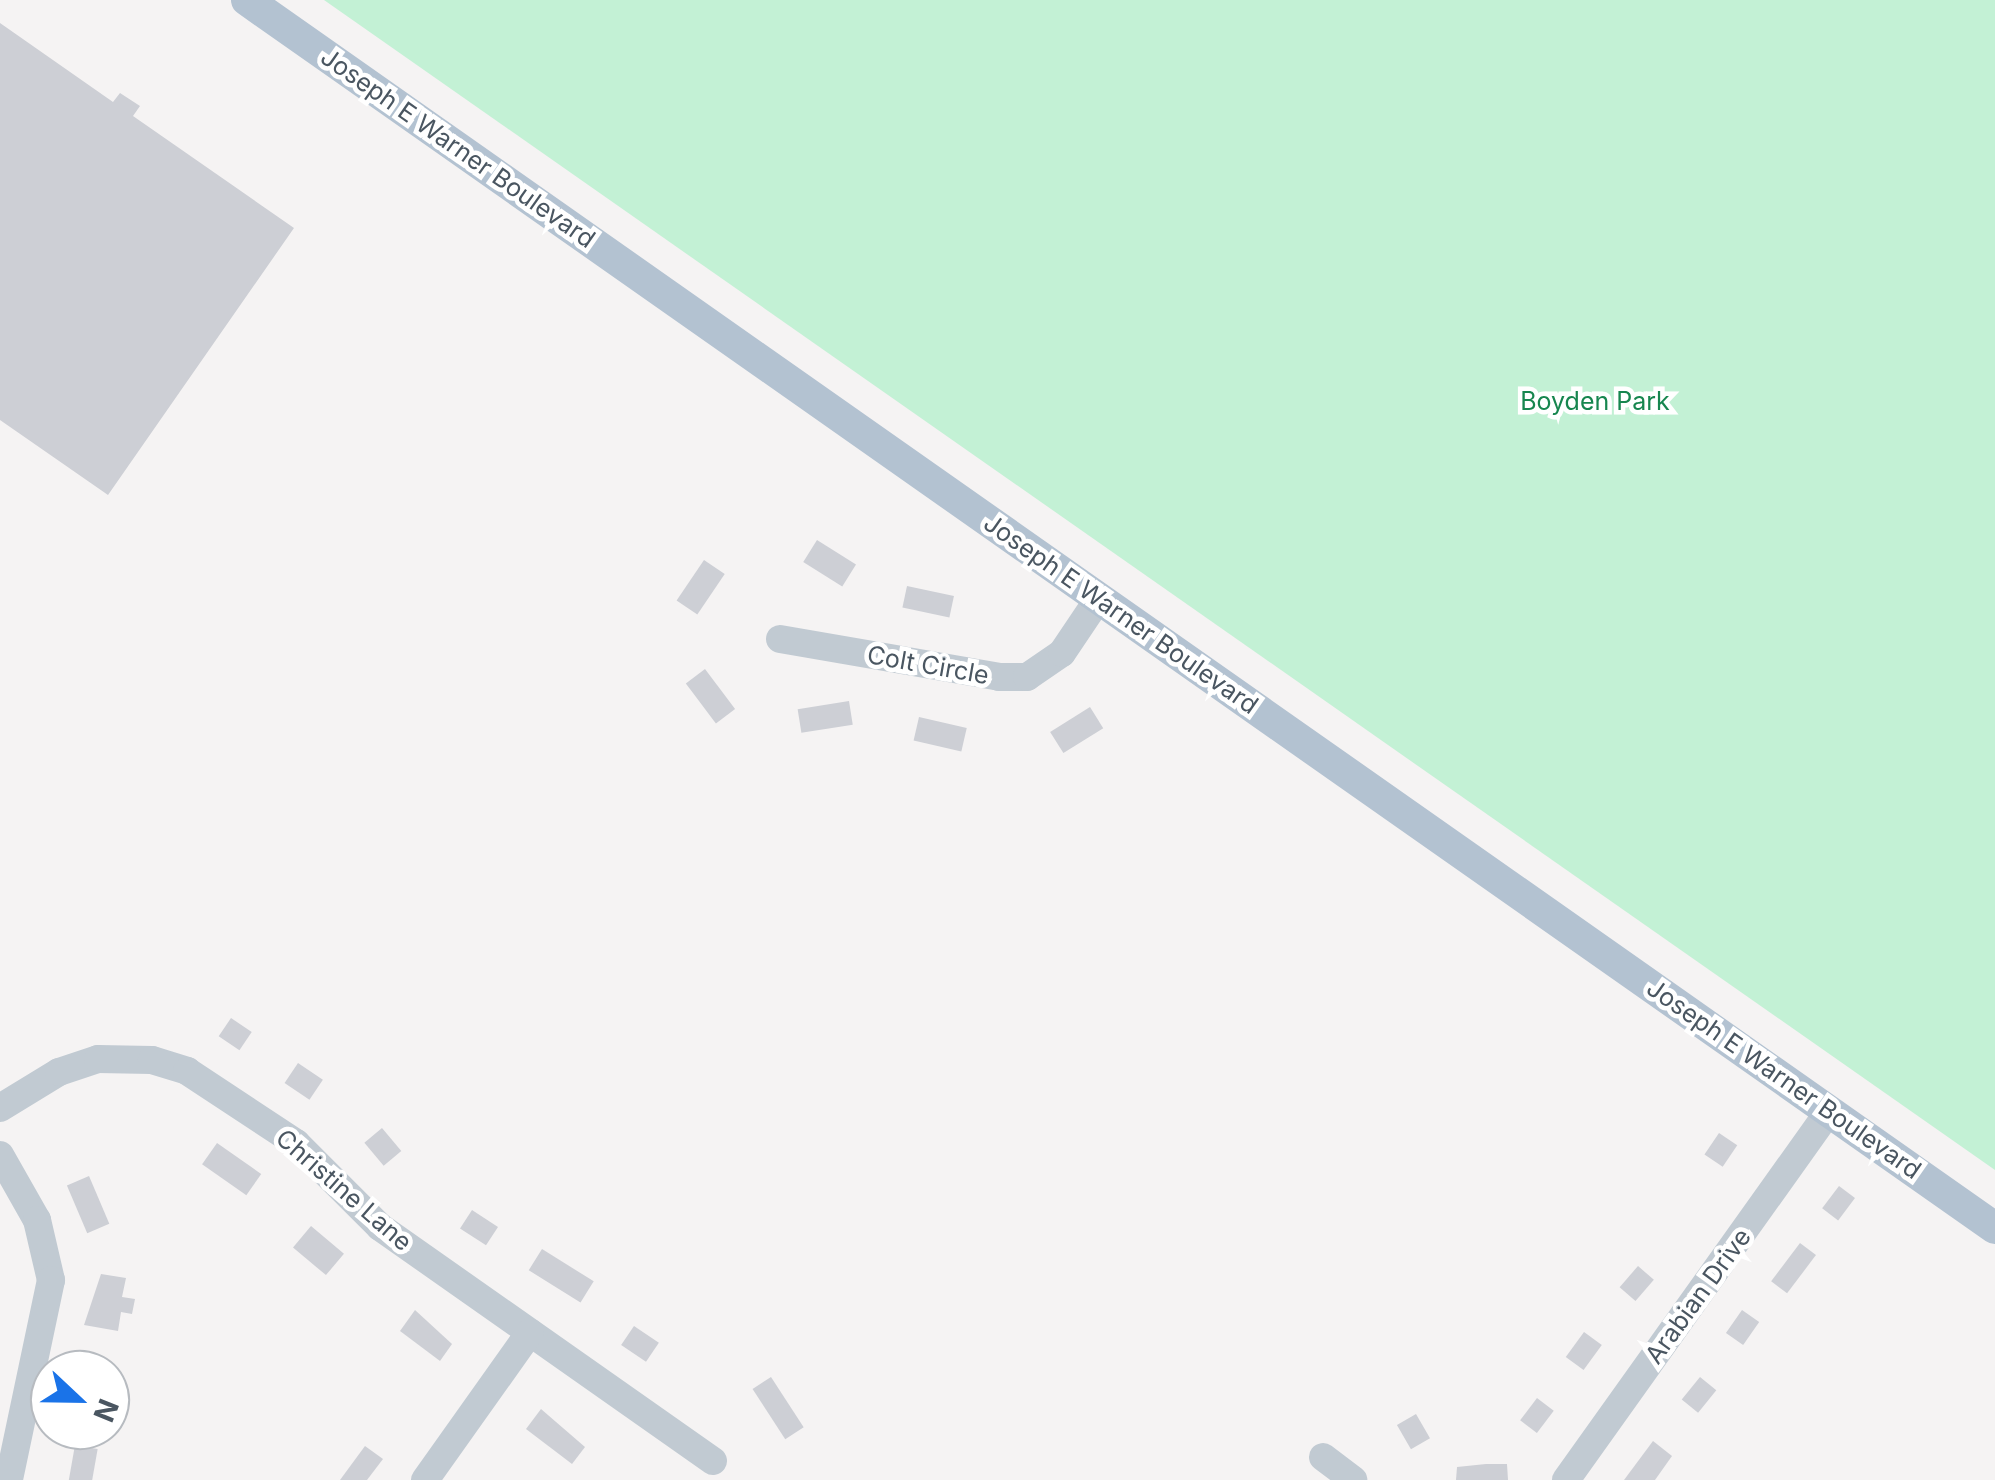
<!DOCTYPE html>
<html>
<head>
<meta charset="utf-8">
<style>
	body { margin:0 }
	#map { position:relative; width:1995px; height:1480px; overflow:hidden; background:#f5f3f3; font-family:Inter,sans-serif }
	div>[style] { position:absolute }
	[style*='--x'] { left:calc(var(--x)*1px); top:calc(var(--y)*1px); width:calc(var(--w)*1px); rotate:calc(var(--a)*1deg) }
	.green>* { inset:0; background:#c3f1d5 }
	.building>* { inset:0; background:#cdcfd5; transform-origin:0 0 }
	.minor>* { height:28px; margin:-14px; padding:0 14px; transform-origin:14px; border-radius:14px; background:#c1cad2 }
	.major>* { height:32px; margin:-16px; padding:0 16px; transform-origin:16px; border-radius:16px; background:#b3c2d1 }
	span { translate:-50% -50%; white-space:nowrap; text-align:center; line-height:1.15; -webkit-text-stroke:9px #fff; paint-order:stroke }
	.street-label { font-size:25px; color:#4a5661 }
	.park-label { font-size:25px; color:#17864f }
	.north { position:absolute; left:30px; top:1350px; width:100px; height:100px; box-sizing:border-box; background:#fff; border:2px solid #b7bbc0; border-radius:50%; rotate:112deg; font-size:28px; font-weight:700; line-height:40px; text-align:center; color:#4a5661 }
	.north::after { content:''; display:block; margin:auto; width:35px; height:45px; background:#1a73e8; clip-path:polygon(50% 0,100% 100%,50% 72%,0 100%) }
</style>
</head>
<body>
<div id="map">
	<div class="green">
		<i style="clip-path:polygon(324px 0,1995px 0,1995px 1170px)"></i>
	</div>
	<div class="building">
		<i style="clip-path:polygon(0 23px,113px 102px,120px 93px,140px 106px,133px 116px,294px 228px,108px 495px,0 420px)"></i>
		<i style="left:817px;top:540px;width:46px;height:26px;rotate:32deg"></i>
		<i style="left:704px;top:560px;width:25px;height:49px;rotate:34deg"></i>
		<i style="left:907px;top:586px;width:48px;height:22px;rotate:12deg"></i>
		<i style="left:705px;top:669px;width:50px;height:24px;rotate:53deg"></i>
		<i style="left:849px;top:701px;width:24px;height:52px;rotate:81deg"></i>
		<i style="left:1090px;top:707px;width:25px;height:47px;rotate:58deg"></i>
		<i style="left:919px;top:717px;width:49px;height:24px;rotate:13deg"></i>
		<i style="left:231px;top:1018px;width:25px;height:22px;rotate:34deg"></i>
		<i style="left:298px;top:1063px;width:30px;height:24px;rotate:34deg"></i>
		<i style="left:382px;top:1128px;width:30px;height:23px;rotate:50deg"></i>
		<i style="left:1719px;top:1133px;width:22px;height:26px;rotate:34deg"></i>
		<i style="left:217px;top:1143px;width:54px;height:26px;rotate:35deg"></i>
		<i style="left:89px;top:1176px;width:52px;height:24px;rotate:67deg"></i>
		<i style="left:1839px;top:1186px;width:20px;height:28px;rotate:37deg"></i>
		<i style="left:472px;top:1210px;width:31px;height:22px;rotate:33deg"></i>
		<i style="left:311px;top:1226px;width:43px;height:28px;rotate:40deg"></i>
		<i style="left:1800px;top:1243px;width:20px;height:48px;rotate:37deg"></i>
		<i style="left:542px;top:1249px;width:61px;height:25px;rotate:32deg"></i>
		<i style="left:1638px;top:1266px;width:21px;height:28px;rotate:41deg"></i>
		<i style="clip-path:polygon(101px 1274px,126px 1278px,122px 1297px,135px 1299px,132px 1314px,121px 1312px,118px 1331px,84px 1325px)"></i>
		<i style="clip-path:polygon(415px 1310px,452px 1344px,440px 1361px,400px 1331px)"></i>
		<i style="left:1742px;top:1310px;width:21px;height:28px;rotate:35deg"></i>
		<i style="left:634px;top:1326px;width:30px;height:23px;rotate:34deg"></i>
		<i style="left:1584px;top:1332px;width:22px;height:31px;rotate:36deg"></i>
		<i style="left:771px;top:1377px;width:60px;height:22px;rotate:57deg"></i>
		<i style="left:1700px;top:1377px;width:21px;height:29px;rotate:39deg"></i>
		<i style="left:1537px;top:1398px;width:21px;height:28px;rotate:37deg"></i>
		<i style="clip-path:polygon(541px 1409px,585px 1447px,572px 1464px,526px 1429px)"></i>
		<i style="left:1416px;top:1414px;width:28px;height:22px;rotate:60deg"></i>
		<i style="clip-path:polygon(1653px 1441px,1672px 1456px,1655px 1480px,1624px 1480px)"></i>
		<i style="left:75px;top:1445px;width:23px;height:36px;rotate:10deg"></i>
		<i style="clip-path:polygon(365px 1446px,383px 1459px,367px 1480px,340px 1480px)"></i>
		<i style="clip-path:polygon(1486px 1464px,1507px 1464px,1508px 1480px,1456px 1480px,1457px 1467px)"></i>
	</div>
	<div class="minor">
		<i style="--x:780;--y:639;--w:222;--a:9.8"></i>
		<i style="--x:999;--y:677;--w:28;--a:0"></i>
		<i style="--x:1027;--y:677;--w:42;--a:-34.4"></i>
		<i style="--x:1062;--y:653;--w:66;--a:-56.1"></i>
		<i style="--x:0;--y:1108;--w:69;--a:-31.4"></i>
		<i style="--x:59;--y:1072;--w:41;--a:-18.4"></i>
		<i style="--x:98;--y:1059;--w:54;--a:1.1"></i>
		<i style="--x:152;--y:1060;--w:37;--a:17"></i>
		<i style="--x:187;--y:1071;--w:131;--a:33.4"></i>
		<i style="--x:296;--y:1143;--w:119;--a:45"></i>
		<i style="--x:380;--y:1227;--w:407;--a:35.1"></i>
		<i style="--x:0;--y:1155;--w:75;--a:60.4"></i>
		<i style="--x:37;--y:1220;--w:62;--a:76.9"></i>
		<i style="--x:51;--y:1280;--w:204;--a:101.9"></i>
		<i style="--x:1323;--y:1457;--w:38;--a:37"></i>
		<i style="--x:425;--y:1480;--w:181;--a:-54.6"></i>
		<i style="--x:1566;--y:1480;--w:453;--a:-54.5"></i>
	</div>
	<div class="major">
		<i style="--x:247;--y:0;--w:2136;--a:35.09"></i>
	</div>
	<div class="street-label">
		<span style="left:458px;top:148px;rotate:35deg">Joseph E Warner Boulevard</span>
		<span style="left:1121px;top:614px;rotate:35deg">Joseph E Warner Boulevard</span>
		<span style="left:928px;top:665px;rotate:10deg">Colt Circle</span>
		<span style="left:1784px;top:1079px;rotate:35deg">Joseph E Warner Boulevard</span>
		<span style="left:344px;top:1190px;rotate:41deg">Christine Lane</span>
		<span style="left:1698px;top:1296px;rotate:-54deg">Arabian Drive</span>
	</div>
	<div class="park-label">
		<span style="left:1595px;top:401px">Boyden Park</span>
	</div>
	<div class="north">N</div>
</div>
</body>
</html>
